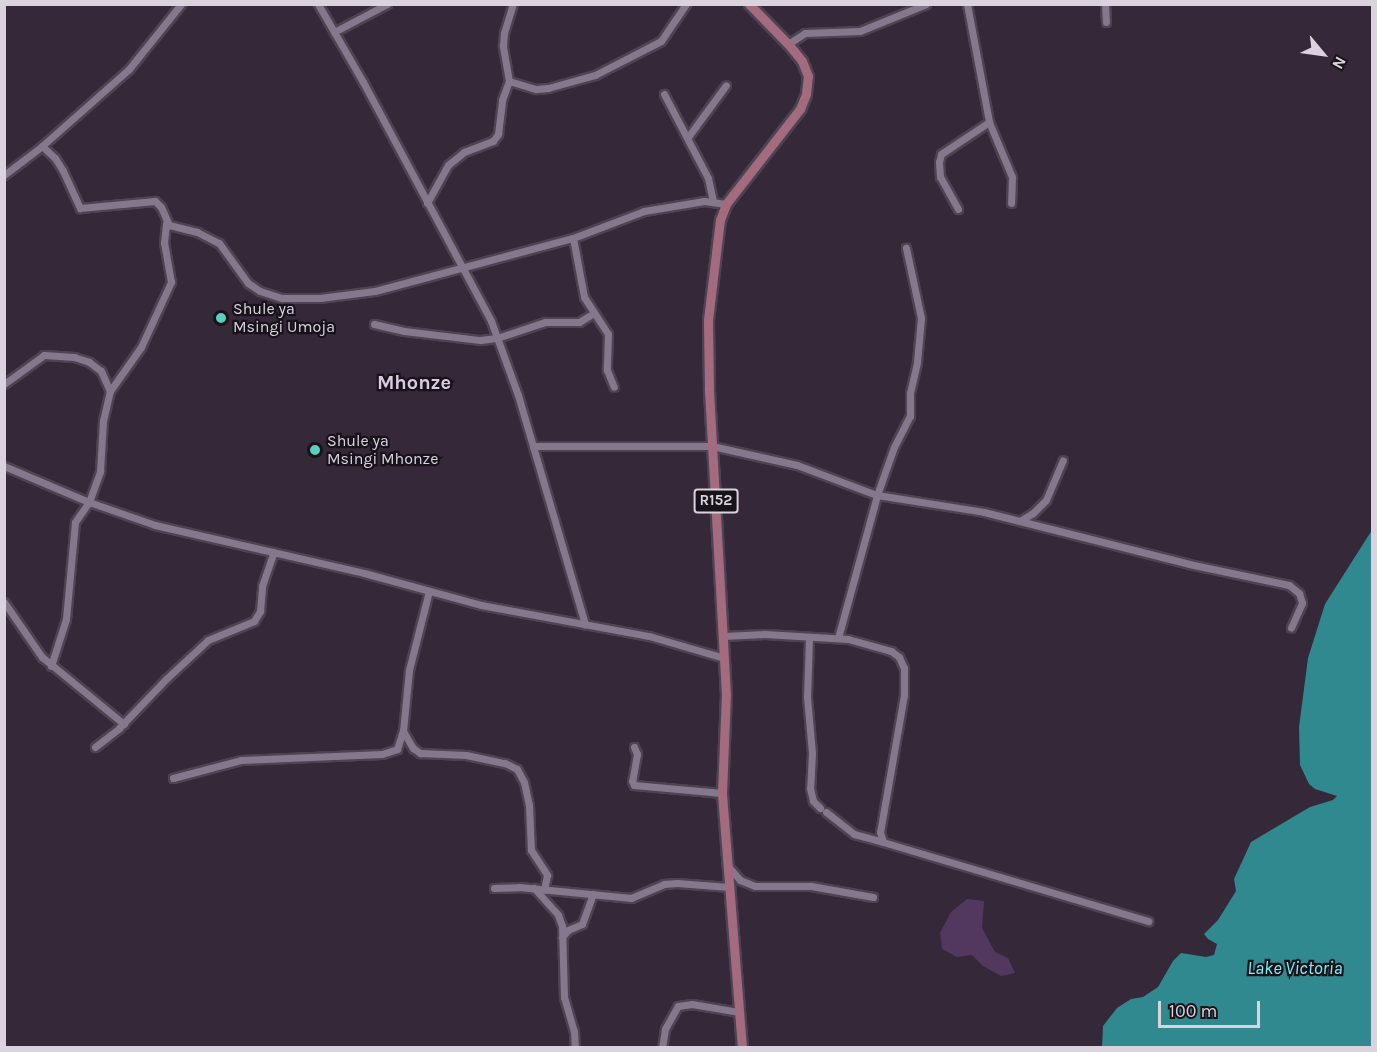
<!DOCTYPE html>
<html>
<head>
<meta charset="utf-8">
<style>
	body { margin:0 }
	#map { position:relative; width:1377px; height:1052px; overflow:hidden; background:#342839; font-family:Karla,sans-serif }
	div>[style] { position:absolute }
	[style*='--x'] { left:calc(var(--x)*1px); top:calc(var(--y)*1px); width:calc(var(--w)*1px); rotate:calc(var(--a)*1deg) }
	.green>* { inset:0; background:#52385e }
	.water>* { inset:0; background:#30898e }
	.roads { filter:drop-shadow(2px 0 #4d4351) drop-shadow(-2px 0 #4d4351) drop-shadow(0 2px #4d4351) drop-shadow(0 -2px #4d4351) }
	.minor>* { height:7px; margin:-3.5px; padding:0 3.5px; transform-origin:3.5px; border-radius:3.5px; background:#85788c }
	.major>* { height:9px; margin:-4.5px; padding:0 4.5px; transform-origin:4.5px; border-radius:4.5px; background:#a46a7e }
	.dots>* { width:16px; height:16px; translate:-50% -50%; box-sizing:border-box; border:3px solid #18131b; border-radius:50% }
	span { translate:-50% -50%; white-space:nowrap; text-align:center; line-height:1.15; -webkit-text-stroke:4.5px #18131b; paint-order:stroke }
	.shield-label span { padding:2px 4px; background:#18131b; border:2px solid; border-radius:4px; -webkit-text-stroke-width:0 }
	.shield-label { font-size:15px; color:#dad3de; font-weight:700 }
	.poi-label { font-size:16px; color:#dad3de }
	.left { translate:0 -50%; text-align:left }
	.water-label { font-size:18px; color:#7df2f8; font-style:italic }
	.quarter-label { font-size:20px; color:#d9cbe1; font-weight:700 }
	.frame { position:absolute; inset:0; border:6px solid #dad3de; pointer-events:none }
	.north { position:absolute; left:1293px; top:24px; width:60px; height:60px; -webkit-text-stroke:4px #18131b; paint-order:stroke; rotate:119deg; font-size:16px; font-weight:700; line-height:24px; text-align:center; color:#dad3de }
	.north::after { content:''; display:block; margin:auto; width:21px; height:27px; background:#dad3de; clip-path:polygon(50% 0,100% 100%,50% 72%,0 100%) }
	.scale { position:absolute; left:1158px; top:1001px; width:102px; height:27px; box-sizing:border-box; border:3px solid #dad3de; border-top:0; padding-left:8px; font-size:18px; line-height:21px; white-space:nowrap; color:#dad3de; -webkit-text-stroke:4px #18131b; paint-order:stroke }
</style>
</head>
<body>
<div id="map">
	<div class="green">
		<i style="clip-path:polygon(967px 899px,984px 901px,982px 928px,995px 952px,1008px 958px,1015px 973px,1001px 976px,983px 966px,972px 955px,957px 957px,942px 949px,940px 933px,951px 912px)"></i>
	</div>
	<div class="water">
		<i style="clip-path:polygon(1372px 530px,1372px 1047px,1102px 1047px,1103px 1026px,1117px 1008px,1131px 999px,1143px 997px,1158px 987px,1173px 961px,1181px 953px,1206px 957px,1214px 955px,1217px 944px,1208px 939px,1204px 934px,1218px 920px,1236px 891px,1234px 879px,1251px 842px,1310px 807px,1333px 800px,1337px 796px,1315px 789px,1309px 784px,1300px 765px,1299px 727px,1308px 658px,1325px 604px)"></i>
	</div>
	<div class="roads">
		<div class="minor">
			<i style="--x:318;--y:4;--w:90;--a:60"></i>
			<i style="--x:363;--y:82;--w:271;--a:61.8"></i>
			<i style="--x:491;--y:321;--w:79;--a:70"></i>
			<i style="--x:518;--y:395;--w:239;--a:73.7"></i>
			<i style="--x:967;--y:4;--w:120;--a:79.4"></i>
			<i style="--x:989;--y:122;--w:60;--a:67.3"></i>
			<i style="--x:1012;--y:177;--w:26;--a:92"></i>
			<i style="--x:1105;--y:4;--w:18;--a:87"></i>
			<i style="--x:334;--y:32;--w:60;--a:-27.8"></i>
			<i style="--x:788;--y:44;--w:20;--a:-33"></i>
			<i style="--x:805;--y:33;--w:55;--a:-2.1"></i>
			<i style="--x:860;--y:31;--w:71;--a:-22.2"></i>
			<i style="--x:509;--y:81;--w:28;--a:17"></i>
			<i style="--x:536;--y:89;--w:12;--a:-5"></i>
			<i style="--x:548;--y:88;--w:49;--a:-15.5"></i>
			<i style="--x:595;--y:75;--w:74;--a:-27.3"></i>
			<i style="--x:661;--y:41;--w:45;--a:-56"></i>
			<i style="--x:664;--y:94;--w:95;--a:62.4"></i>
			<i style="--x:708;--y:178;--w:24;--a:78"></i>
			<i style="--x:688;--y:137;--w:64;--a:-53.8"></i>
			<i style="--x:42;--y:146;--w:18;--a:43"></i>
			<i style="--x:55;--y:158;--w:15;--a:58"></i>
			<i style="--x:63;--y:171;--w:41;--a:65.3"></i>
			<i style="--x:80;--y:208;--w:75;--a:-5.3"></i>
			<i style="--x:155;--y:201;--w:8;--a:45"></i>
			<i style="--x:161;--y:207;--w:20;--a:66"></i>
			<i style="--x:169;--y:225;--w:29;--a:14"></i>
			<i style="--x:197;--y:232;--w:25;--a:27"></i>
			<i style="--x:219;--y:243;--w:49;--a:54.1"></i>
			<i style="--x:248;--y:283;--w:14;--a:34"></i>
			<i style="--x:260;--y:291;--w:23;--a:18"></i>
			<i style="--x:282;--y:298;--w:38;--a:0"></i>
			<i style="--x:320;--y:298;--w:55;--a:-7.3"></i>
			<i style="--x:375;--y:291;--w:205;--a:-15"></i>
			<i style="--x:573;--y:238;--w:76;--a:-20.8"></i>
			<i style="--x:644;--y:211;--w:61;--a:-9.5"></i>
			<i style="--x:704;--y:201;--w:22;--a:8"></i>
			<i style="--x:4;--y:175;--w:48;--a:-37.3"></i>
			<i style="--x:42;--y:146;--w:116;--a:-41.5"></i>
			<i style="--x:129;--y:69;--w:83;--a:-51.3"></i>
			<i style="--x:427;--y:203;--w:43;--a:-61.1"></i>
			<i style="--x:448;--y:165;--w:21;--a:-39"></i>
			<i style="--x:464;--y:152;--w:31;--a:-21"></i>
			<i style="--x:493;--y:141;--w:9;--a:-54"></i>
			<i style="--x:498;--y:134;--w:34;--a:-83"></i>
			<i style="--x:502;--y:100;--w:20;--a:-70"></i>
			<i style="--x:509;--y:81;--w:36;--a:-100"></i>
			<i style="--x:503;--y:46;--w:13;--a:-86"></i>
			<i style="--x:504;--y:33;--w:30;--a:-73"></i>
			<i style="--x:958;--y:209;--w:37;--a:-119"></i>
			<i style="--x:940;--y:177;--w:15;--a:-94"></i>
			<i style="--x:939;--y:162;--w:8;--a:-76"></i>
			<i style="--x:941;--y:154;--w:58;--a:-33.7"></i>
			<i style="--x:573;--y:238;--w:60;--a:79.4"></i>
			<i style="--x:584;--y:297;--w:44;--a:57"></i>
			<i style="--x:608;--y:334;--w:36;--a:92"></i>
			<i style="--x:607;--y:370;--w:18;--a:68"></i>
			<i style="--x:374;--y:324;--w:31;--a:13"></i>
			<i style="--x:404;--y:331;--w:77;--a:6.8"></i>
			<i style="--x:480;--y:340;--w:17;--a:-7"></i>
			<i style="--x:497;--y:338;--w:51;--a:-18.4"></i>
			<i style="--x:545;--y:322;--w:34;--a:0"></i>
			<i style="--x:579;--y:322;--w:17;--a:-31"></i>
			<i style="--x:4;--y:384;--w:49;--a:-35.9"></i>
			<i style="--x:44;--y:355;--w:30;--a:4"></i>
			<i style="--x:74;--y:357;--w:16;--a:18"></i>
			<i style="--x:89;--y:362;--w:15;--a:37"></i>
			<i style="--x:101;--y:371;--w:22;--a:66"></i>
			<i style="--x:533;--y:446;--w:179;--a:0"></i>
			<i style="--x:712;--y:446;--w:87;--a:12.6"></i>
			<i style="--x:797;--y:465;--w:85;--a:20.6"></i>
			<i style="--x:877;--y:495;--w:108;--a:9"></i>
			<i style="--x:984;--y:512;--w:211;--a:14.2"></i>
			<i style="--x:1189;--y:564;--w:102;--a:11.9"></i>
			<i style="--x:1289;--y:585;--w:13;--a:39"></i>
			<i style="--x:1299;--y:593;--w:10;--a:73"></i>
			<i style="--x:1302;--y:603;--w:27;--a:114"></i>
			<i style="--x:4;--y:466;--w:92;--a:23"></i>
			<i style="--x:89;--y:502;--w:70;--a:19.2"></i>
			<i style="--x:155;--y:525;--w:214;--a:12.9"></i>
			<i style="--x:364;--y:573;--w:121;--a:15.3"></i>
			<i style="--x:481;--y:605;--w:171;--a:10.5"></i>
			<i style="--x:649;--y:636;--w:78;--a:16.3"></i>
			<i style="--x:1020;--y:521;--w:15;--a:-32"></i>
			<i style="--x:1033;--y:513;--w:18;--a:-45"></i>
			<i style="--x:1046;--y:500;--w:43;--a:-67"></i>
			<i style="--x:4;--y:602;--w:67;--a:55.4"></i>
			<i style="--x:42;--y:657;--w:106;--a:39.3"></i>
			<i style="--x:723;--y:636;--w:42;--a:-2.7"></i>
			<i style="--x:765;--y:634;--w:83;--a:3.4"></i>
			<i style="--x:848;--y:639;--w:45;--a:15.6"></i>
			<i style="--x:891;--y:651;--w:10;--a:37"></i>
			<i style="--x:899;--y:657;--w:12;--a:66"></i>
			<i style="--x:904;--y:668;--w:27;--a:90"></i>
			<i style="--x:904;--y:695;--w:139;--a:99.9"></i>
			<i style="--x:880;--y:832;--w:10;--a:73"></i>
			<i style="--x:883;--y:842;--w:277;--a:16.6"></i>
			<i style="--x:809;--y:638;--w:59;--a:91.9"></i>
			<i style="--x:807;--y:697;--w:56;--a:84.9"></i>
			<i style="--x:812;--y:753;--w:35;--a:93"></i>
			<i style="--x:810;--y:788;--w:13;--a:77"></i>
			<i style="--x:813;--y:801;--w:10;--a:45"></i>
			<i style="--x:838;--y:638;--w:148;--a:-74.7"></i>
			<i style="--x:877;--y:495;--w:51;--a:-70.5"></i>
			<i style="--x:894;--y:447;--w:35;--a:-63"></i>
			<i style="--x:910;--y:416;--w:23;--a:-90"></i>
			<i style="--x:910;--y:393;--w:32;--a:-77"></i>
			<i style="--x:917;--y:362;--w:44;--a:-84.8"></i>
			<i style="--x:921;--y:318;--w:72;--a:-102.1"></i>
			<i style="--x:51;--y:666;--w:49;--a:-72.3"></i>
			<i style="--x:66;--y:619;--w:97;--a:-84.7"></i>
			<i style="--x:75;--y:522;--w:24;--a:-55"></i>
			<i style="--x:89;--y:502;--w:33;--a:-70"></i>
			<i style="--x:100;--y:471;--w:50;--a:-86.6"></i>
			<i style="--x:103;--y:421;--w:31;--a:-77"></i>
			<i style="--x:110;--y:391;--w:54;--a:-54.8"></i>
			<i style="--x:141;--y:347;--w:72;--a:-65.2"></i>
			<i style="--x:171;--y:282;--w:40;--a:-100"></i>
			<i style="--x:164;--y:243;--w:20;--a:-84"></i>
			<i style="--x:403;--y:731;--w:20;--a:60"></i>
			<i style="--x:413;--y:748;--w:9;--a:36"></i>
			<i style="--x:420;--y:753;--w:46;--a:2.5"></i>
			<i style="--x:466;--y:755;--w:40;--a:12"></i>
			<i style="--x:505;--y:763;--w:13;--a:27"></i>
			<i style="--x:517;--y:769;--w:15;--a:62"></i>
			<i style="--x:524;--y:782;--w:24;--a:78"></i>
			<i style="--x:529;--y:805;--w:45;--a:87.5"></i>
			<i style="--x:531;--y:850;--w:30;--a:57"></i>
			<i style="--x:547;--y:875;--w:15;--a:101"></i>
			<i style="--x:95;--y:747;--w:31;--a:-38"></i>
			<i style="--x:119;--y:728;--w:68;--a:-46.2"></i>
			<i style="--x:166;--y:679;--w:57;--a:-42.9"></i>
			<i style="--x:208;--y:640;--w:50;--a:-22.4"></i>
			<i style="--x:254;--y:621;--w:12;--a:-59"></i>
			<i style="--x:260;--y:611;--w:25;--a:-85"></i>
			<i style="--x:262;--y:586;--w:36;--a:-71"></i>
			<i style="--x:634;--y:747;--w:8;--a:67"></i>
			<i style="--x:637;--y:754;--w:27;--a:100"></i>
			<i style="--x:632;--y:781;--w:4;--a:63"></i>
			<i style="--x:634;--y:785;--w:88;--a:5.2"></i>
			<i style="--x:173;--y:778;--w:70;--a:-14.8"></i>
			<i style="--x:241;--y:760;--w:141;--a:-2.4"></i>
			<i style="--x:382;--y:754;--w:16;--a:-18"></i>
			<i style="--x:397;--y:749;--w:19;--a:-72"></i>
			<i style="--x:403;--y:731;--w:61;--a:-84.4"></i>
			<i style="--x:409;--y:670;--w:81;--a:-75.8"></i>
			<i style="--x:826;--y:812;--w:36;--a:38"></i>
			<i style="--x:854;--y:834;--w:30;--a:15"></i>
			<i style="--x:727;--y:865;--w:20;--a:49"></i>
			<i style="--x:740;--y:880;--w:16;--a:22"></i>
			<i style="--x:755;--y:886;--w:56;--a:0"></i>
			<i style="--x:811;--y:886;--w:63;--a:10.1"></i>
			<i style="--x:494;--y:888;--w:25;--a:-2"></i>
			<i style="--x:519;--y:887;--w:113;--a:5.6"></i>
			<i style="--x:631;--y:898;--w:36;--a:-23"></i>
			<i style="--x:664;--y:884;--w:13;--a:-4"></i>
			<i style="--x:677;--y:883;--w:52;--a:4.4"></i>
			<i style="--x:534;--y:888;--w:36;--a:48"></i>
			<i style="--x:558;--y:915;--w:12;--a:70"></i>
			<i style="--x:562;--y:926;--w:71;--a:88.4"></i>
			<i style="--x:564;--y:997;--w:35;--a:74"></i>
			<i style="--x:574;--y:1031;--w:17;--a:87"></i>
			<i style="--x:562;--y:937;--w:9;--a:-49"></i>
			<i style="--x:568;--y:930;--w:15;--a:-23"></i>
			<i style="--x:582;--y:924;--w:32;--a:-70"></i>
			<i style="--x:662;--y:1048;--w:19;--a:-81"></i>
			<i style="--x:665;--y:1029;--w:26;--a:-61"></i>
			<i style="--x:678;--y:1006;--w:14;--a:-8"></i>
			<i style="--x:692;--y:1004;--w:48;--a:9.7"></i>
		</div>
		<div class="major">
			<i style="--x:742;--y:1048;--w:256;--a:-94.5"></i>
			<i style="--x:722;--y:793;--w:98;--a:-87.7"></i>
			<i style="--x:726;--y:695;--w:308;--a:-93.2"></i>
			<i style="--x:709;--y:387;--w:67;--a:-90.9"></i>
			<i style="--x:708;--y:320;--w:101;--a:-83.2"></i>
			<i style="--x:720;--y:220;--w:17;--a:-69"></i>
			<i style="--x:726;--y:204;--w:120;--a:-52.1"></i>
			<i style="--x:800;--y:109;--w:16;--a:-68"></i>
			<i style="--x:806;--y:94;--w:18;--a:-84"></i>
			<i style="--x:808;--y:76;--w:16;--a:-112"></i>
			<i style="--x:802;--y:61;--w:22;--a:-129"></i>
			<i style="--x:788;--y:44;--w:56;--a:-134.3"></i>
		</div>
	</div>
	<div class="dots">
		<i style="left:221px;top:318px;background:#59cebe"></i>
		<i style="left:315px;top:450px;background:#59cebe"></i>
	</div>
	<div class="shield-label">
		<span style="left:716px;top:501px">R152</span>
	</div>
	<div class="poi-label">
		<span class="left" style="left:233px;top:318px">Shule ya<br>Msingi Umoja</span>
		<span class="left" style="left:327px;top:450px">Shule ya<br>Msingi Mhonze</span>
	</div>
	<div class="water-label">
		<span style="left:1295px;top:968px">Lake Victoria</span>
	</div>
	<div class="quarter-label">
		<span style="left:414px;top:382px">Mhonze</span>
	</div>
	<div class="frame"></div>
	<div class="north">N</div>
	<div class="scale">100 m</div>
</div>
</body>
</html>
